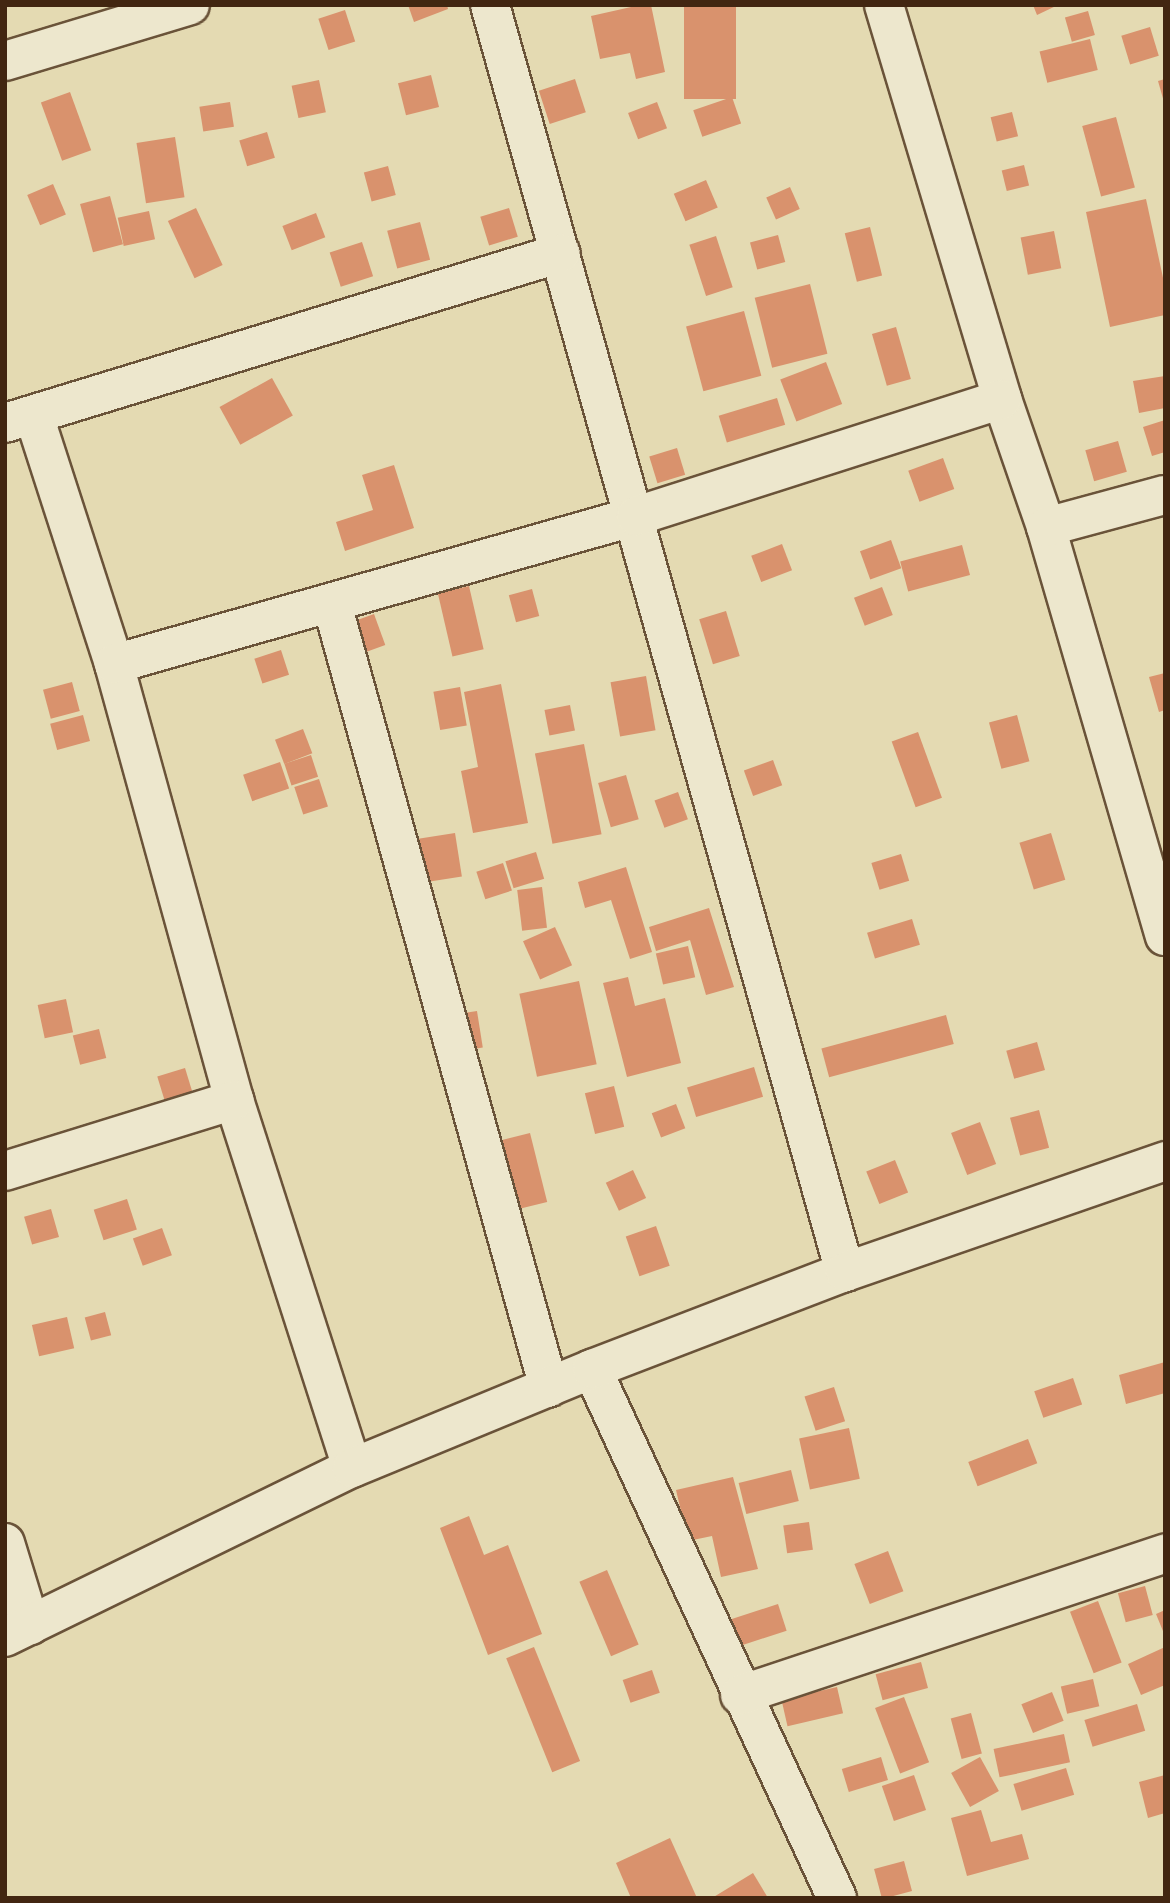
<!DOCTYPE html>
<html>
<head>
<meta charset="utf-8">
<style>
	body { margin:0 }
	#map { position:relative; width:1170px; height:1903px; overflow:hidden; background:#e4dab2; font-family:Vollkorn,serif }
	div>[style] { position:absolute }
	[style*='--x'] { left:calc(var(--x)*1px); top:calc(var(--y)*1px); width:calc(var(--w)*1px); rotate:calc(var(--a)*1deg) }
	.building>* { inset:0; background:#d9926d; transform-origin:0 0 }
	.roads { filter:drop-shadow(2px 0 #6a5339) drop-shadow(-2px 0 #6a5339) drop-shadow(0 2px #6a5339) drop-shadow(0 -2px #6a5339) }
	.minor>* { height:38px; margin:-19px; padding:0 19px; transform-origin:19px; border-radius:19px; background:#ede7cd }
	span { translate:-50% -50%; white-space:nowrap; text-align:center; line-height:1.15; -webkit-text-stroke:5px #ede7cd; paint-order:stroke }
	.frame { position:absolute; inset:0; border:7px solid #422611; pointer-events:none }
</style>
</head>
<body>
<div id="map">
	<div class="building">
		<i style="clip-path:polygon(408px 5px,447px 5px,448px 9px,414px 22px)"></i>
		<i style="clip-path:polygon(640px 5px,651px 5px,665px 72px,636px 79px,630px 53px,600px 59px,591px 16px)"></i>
		<i style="left:684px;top:5px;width:52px;height:94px"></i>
		<i style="clip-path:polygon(1033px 5px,1058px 5px,1037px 15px)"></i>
		<i style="left:345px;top:10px;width:33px;height:28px;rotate:72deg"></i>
		<i style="left:1088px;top:11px;width:25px;height:24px;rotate:74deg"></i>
		<i style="left:1150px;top:27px;width:30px;height:30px;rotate:73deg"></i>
		<i style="left:1090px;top:39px;width:32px;height:52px;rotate:76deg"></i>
		<i style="left:431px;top:75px;width:33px;height:34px;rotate:76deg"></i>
		<i style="left:575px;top:79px;width:35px;height:38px;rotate:72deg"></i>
		<i style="clip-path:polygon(1165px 79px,1165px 102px,1164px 102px,1158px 81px)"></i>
		<i style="left:319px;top:80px;width:33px;height:28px;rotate:78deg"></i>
		<i style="left:70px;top:92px;width:62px;height:31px;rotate:70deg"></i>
		<i style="left:732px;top:97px;width:28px;height:41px;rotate:71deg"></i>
		<i style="left:230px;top:102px;width:25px;height:31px;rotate:81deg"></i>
		<i style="left:657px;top:102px;width:28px;height:31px;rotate:69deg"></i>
		<i style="left:1012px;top:112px;width:25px;height:22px;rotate:76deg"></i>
		<i style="left:1116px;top:117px;width:73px;height:35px;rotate:75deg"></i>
		<i style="left:267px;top:132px;width:27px;height:29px;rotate:73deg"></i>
		<i style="left:175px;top:137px;width:61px;height:39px;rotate:81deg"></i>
		<i style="left:1024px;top:165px;width:21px;height:23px;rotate:76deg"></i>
		<i style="left:388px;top:166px;width:30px;height:25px;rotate:75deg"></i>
		<i style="left:706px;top:180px;width:30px;height:35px;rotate:67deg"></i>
		<i style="left:53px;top:184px;width:33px;height:28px;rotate:67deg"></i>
		<i style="left:790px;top:187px;width:24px;height:26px;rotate:66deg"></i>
		<i style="left:110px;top:196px;width:50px;height:31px;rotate:75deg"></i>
		<i style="clip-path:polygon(1146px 199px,1165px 287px,1165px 315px,1110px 327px,1086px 212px)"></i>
		<i style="left:196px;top:208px;width:63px;height:31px;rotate:65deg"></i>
		<i style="left:509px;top:208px;width:30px;height:30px;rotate:73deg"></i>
		<i style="left:149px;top:211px;width:29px;height:32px;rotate:78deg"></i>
		<i style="left:316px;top:213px;width:26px;height:36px;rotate:69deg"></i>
		<i style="left:420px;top:222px;width:39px;height:34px;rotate:75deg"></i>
		<i style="left:870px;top:227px;width:50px;height:26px;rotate:76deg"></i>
		<i style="left:1054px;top:231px;width:38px;height:34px;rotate:79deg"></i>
		<i style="left:778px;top:235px;width:28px;height:29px;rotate:75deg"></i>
		<i style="left:716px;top:236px;width:54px;height:28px;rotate:72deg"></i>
		<i style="left:362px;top:242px;width:36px;height:34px;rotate:72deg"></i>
		<i style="left:810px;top:284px;width:72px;height:57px;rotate:76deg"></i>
		<i style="left:744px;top:311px;width:67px;height:60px;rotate:75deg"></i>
		<i style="left:896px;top:327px;width:54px;height:25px;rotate:74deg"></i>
		<i style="left:826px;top:362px;width:45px;height:49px;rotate:69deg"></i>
		<i style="clip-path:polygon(1165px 376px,1165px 408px,1139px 413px,1133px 381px)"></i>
		<i style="left:272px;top:378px;width:43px;height:60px;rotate:61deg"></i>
		<i style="left:777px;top:398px;width:28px;height:61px;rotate:73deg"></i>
		<i style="clip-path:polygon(1165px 420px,1165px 452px,1152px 456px,1143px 427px)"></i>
		<i style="left:1118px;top:441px;width:32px;height:34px;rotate:74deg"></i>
		<i style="left:677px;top:448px;width:28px;height:29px;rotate:73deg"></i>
		<i style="left:943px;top:458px;width:33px;height:37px;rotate:70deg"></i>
		<i style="clip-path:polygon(394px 465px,414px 528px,345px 551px,336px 522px,373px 510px,362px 475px)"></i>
		<i style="left:891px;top:540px;width:30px;height:33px;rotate:70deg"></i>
		<i style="left:782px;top:544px;width:28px;height:33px;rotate:69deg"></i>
		<i style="left:962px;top:545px;width:31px;height:64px;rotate:75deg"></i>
		<i style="left:469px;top:586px;width:65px;height:32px;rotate:77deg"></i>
		<i style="left:882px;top:587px;width:30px;height:30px;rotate:69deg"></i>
		<i style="left:532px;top:589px;width:28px;height:24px;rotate:75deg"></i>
		<i style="left:726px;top:611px;width:47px;height:28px;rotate:73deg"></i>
		<i style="left:374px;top:614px;width:33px;height:36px;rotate:70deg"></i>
		<i style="left:281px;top:650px;width:26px;height:28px;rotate:72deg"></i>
		<i style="clip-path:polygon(1165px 673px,1165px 710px,1159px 712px,1149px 677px)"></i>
		<i style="left:646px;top:676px;width:55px;height:36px;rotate:80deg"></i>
		<i style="left:72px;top:682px;width:30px;height:30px;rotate:75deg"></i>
		<i style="clip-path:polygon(501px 684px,528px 823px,473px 833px,461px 771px,478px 767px,464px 692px)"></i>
		<i style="left:460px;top:687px;width:39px;height:27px;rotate:80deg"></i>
		<i style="left:570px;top:705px;width:26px;height:26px;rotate:79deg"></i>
		<i style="left:83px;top:715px;width:27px;height:34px;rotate:75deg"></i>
		<i style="left:1017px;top:715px;width:48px;height:29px;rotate:75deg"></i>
		<i style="left:303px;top:729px;width:26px;height:30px;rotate:69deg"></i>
		<i style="left:918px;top:732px;width:70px;height:28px;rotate:70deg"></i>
		<i style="left:584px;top:744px;width:92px;height:50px;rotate:79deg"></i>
		<i style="left:311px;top:755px;width:23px;height:28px;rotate:72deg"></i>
		<i style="left:773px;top:760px;width:27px;height:31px;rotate:70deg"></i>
		<i style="left:280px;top:762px;width:28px;height:39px;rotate:71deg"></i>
		<i style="left:626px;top:775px;width:46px;height:29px;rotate:74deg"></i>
		<i style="left:319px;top:779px;width:29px;height:26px;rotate:72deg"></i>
		<i style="left:678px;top:792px;width:29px;height:25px;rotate:70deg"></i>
		<i style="left:455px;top:833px;width:44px;height:50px;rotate:81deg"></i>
		<i style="left:1051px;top:833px;width:49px;height:33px;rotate:73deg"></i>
		<i style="left:536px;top:852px;width:28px;height:32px;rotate:73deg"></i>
		<i style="left:901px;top:854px;width:28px;height:31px;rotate:73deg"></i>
		<i style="left:503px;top:863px;width:29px;height:28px;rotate:72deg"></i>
		<i style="clip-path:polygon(626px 867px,652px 952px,630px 959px,611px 900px,585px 908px,578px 882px)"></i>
		<i style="left:542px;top:887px;width:41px;height:25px;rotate:83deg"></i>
		<i style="clip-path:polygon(709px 908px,734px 987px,706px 995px,690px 940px,656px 951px,649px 927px)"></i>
		<i style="left:912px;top:919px;width:27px;height:47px;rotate:73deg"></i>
		<i style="left:555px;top:927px;width:42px;height:35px;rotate:66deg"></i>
		<i style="left:688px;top:946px;width:32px;height:33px;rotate:77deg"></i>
		<i style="clip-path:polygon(628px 977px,635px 1006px,665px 998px,681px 1063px,627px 1077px,603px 983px)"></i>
		<i style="left:579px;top:981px;width:85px;height:61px;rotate:78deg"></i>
		<i style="left:66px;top:999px;width:34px;height:29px;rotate:78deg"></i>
		<i style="left:477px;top:1011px;width:37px;height:23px;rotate:81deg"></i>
		<i style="left:946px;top:1015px;width:30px;height:129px;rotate:75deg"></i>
		<i style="left:99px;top:1029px;width:30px;height:27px;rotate:76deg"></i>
		<i style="left:1037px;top:1042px;width:29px;height:32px;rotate:74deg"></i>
		<i style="left:754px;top:1067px;width:31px;height:70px;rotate:73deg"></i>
		<i style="left:185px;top:1068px;width:27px;height:29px;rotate:73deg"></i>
		<i style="left:614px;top:1086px;width:42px;height:30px;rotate:76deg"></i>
		<i style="left:676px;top:1104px;width:26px;height:26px;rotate:69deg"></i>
		<i style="left:1039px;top:1110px;width:39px;height:30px;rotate:75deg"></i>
		<i style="left:980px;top:1122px;width:45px;height:31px;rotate:69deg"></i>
		<i style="left:530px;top:1133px;width:71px;height:40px;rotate:76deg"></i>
		<i style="left:895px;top:1160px;width:35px;height:31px;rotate:68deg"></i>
		<i style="left:633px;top:1170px;width:31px;height:30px;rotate:65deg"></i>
		<i style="left:127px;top:1199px;width:32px;height:35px;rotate:72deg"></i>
		<i style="left:51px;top:1209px;width:29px;height:28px;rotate:74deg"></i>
		<i style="left:656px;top:1226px;width:42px;height:32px;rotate:71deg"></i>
		<i style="left:162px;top:1228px;width:29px;height:31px;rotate:70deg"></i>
		<i style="left:105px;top:1312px;width:24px;height:21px;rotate:75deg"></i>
		<i style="left:67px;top:1317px;width:32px;height:36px;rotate:77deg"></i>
		<i style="clip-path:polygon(1165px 1362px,1165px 1393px,1126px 1404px,1119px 1375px)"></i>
		<i style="left:1073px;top:1378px;width:28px;height:41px;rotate:71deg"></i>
		<i style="left:834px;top:1387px;width:36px;height:31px;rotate:72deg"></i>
		<i style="left:849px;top:1428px;width:52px;height:51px;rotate:78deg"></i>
		<i style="left:1028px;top:1439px;width:26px;height:64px;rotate:69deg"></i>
		<i style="left:791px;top:1470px;width:32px;height:54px;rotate:76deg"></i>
		<i style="clip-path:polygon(733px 1477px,758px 1569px,721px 1577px,712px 1536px,688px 1541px,676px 1490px)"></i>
		<i style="clip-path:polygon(469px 1516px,484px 1555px,508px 1545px,542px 1634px,488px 1655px,440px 1528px)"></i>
		<i style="left:809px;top:1522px;width:28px;height:26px;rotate:82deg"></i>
		<i style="left:888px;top:1551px;width:43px;height:36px;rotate:69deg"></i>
		<i style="left:607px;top:1570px;width:81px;height:30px;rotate:67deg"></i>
		<i style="left:1145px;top:1586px;width:30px;height:28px;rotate:75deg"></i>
		<i style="left:1098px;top:1601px;width:66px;height:30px;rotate:69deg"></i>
		<i style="left:778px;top:1604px;width:28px;height:51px;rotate:72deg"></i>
		<i style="clip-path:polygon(1165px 1610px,1165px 1636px,1156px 1614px)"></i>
		<i style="left:534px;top:1647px;width:123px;height:30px;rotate:68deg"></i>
		<i style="clip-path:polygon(1165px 1647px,1165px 1685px,1141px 1695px,1128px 1664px)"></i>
		<i style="left:921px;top:1662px;width:27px;height:47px;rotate:75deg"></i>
		<i style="left:652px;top:1670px;width:24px;height:31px;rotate:71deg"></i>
		<i style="left:1093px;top:1679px;width:28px;height:33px;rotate:77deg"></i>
		<i style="left:837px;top:1687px;width:27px;height:57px;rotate:77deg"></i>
		<i style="left:1052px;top:1692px;width:31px;height:33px;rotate:68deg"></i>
		<i style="left:904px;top:1697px;width:70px;height:31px;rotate:69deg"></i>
		<i style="left:1137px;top:1704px;width:28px;height:55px;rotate:73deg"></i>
		<i style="left:971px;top:1713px;width:42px;height:21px;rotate:75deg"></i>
		<i style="left:1064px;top:1734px;width:29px;height:72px;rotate:78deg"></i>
		<i style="left:881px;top:1757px;width:24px;height:41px;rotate:73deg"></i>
		<i style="left:980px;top:1757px;width:39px;height:33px;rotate:61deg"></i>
		<i style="left:1066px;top:1768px;width:28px;height:55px;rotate:73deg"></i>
		<i style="left:914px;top:1775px;width:37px;height:34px;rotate:71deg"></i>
		<i style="clip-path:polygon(1165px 1775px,1165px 1813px,1148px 1818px,1139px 1782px)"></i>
		<i style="clip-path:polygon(981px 1810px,991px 1842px,1022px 1834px,1029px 1859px,967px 1876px,951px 1818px)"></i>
		<i style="clip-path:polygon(670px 1838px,697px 1898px,631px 1898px,616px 1863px)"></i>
		<i style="left:904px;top:1861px;width:31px;height:31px;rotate:75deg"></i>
		<i style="clip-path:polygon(753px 1873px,768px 1898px,712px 1898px)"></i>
	</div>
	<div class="roads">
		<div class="minor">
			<i style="--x:490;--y:5;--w:1316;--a:74.35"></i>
			<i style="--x:884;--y:5;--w:411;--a:73.3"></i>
			<i style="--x:1002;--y:399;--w:135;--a:71"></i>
			<i style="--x:1046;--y:527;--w:426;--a:73.8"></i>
			<i style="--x:5;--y:61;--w:193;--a:-16.8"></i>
			<i style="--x:34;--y:416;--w:261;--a:72.1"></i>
			<i style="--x:114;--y:664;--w:452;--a:74.6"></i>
			<i style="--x:234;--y:1100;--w:386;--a:72.2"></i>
			<i style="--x:5;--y:423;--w:581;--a:-17"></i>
			<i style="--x:1046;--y:527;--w:123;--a:-15.1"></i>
			<i style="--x:332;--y:604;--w:813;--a:74.53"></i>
			<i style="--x:114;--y:664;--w:543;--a:-15.83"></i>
			<i style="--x:636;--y:516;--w:384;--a:-17.7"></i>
			<i style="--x:5;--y:1171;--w:240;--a:-17.2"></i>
			<i style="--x:592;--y:1369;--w:583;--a:65.15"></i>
			<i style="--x:5;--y:1543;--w:86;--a:73"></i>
			<i style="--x:5;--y:1637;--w:386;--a:-26"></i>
			<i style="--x:352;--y:1468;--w:260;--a:-22.4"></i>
			<i style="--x:592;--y:1369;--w:271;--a:-21"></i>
			<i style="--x:845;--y:1272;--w:339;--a:-19.1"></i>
			<i style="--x:740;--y:1695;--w:448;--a:-18.4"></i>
		</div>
	</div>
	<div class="frame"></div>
</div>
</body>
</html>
